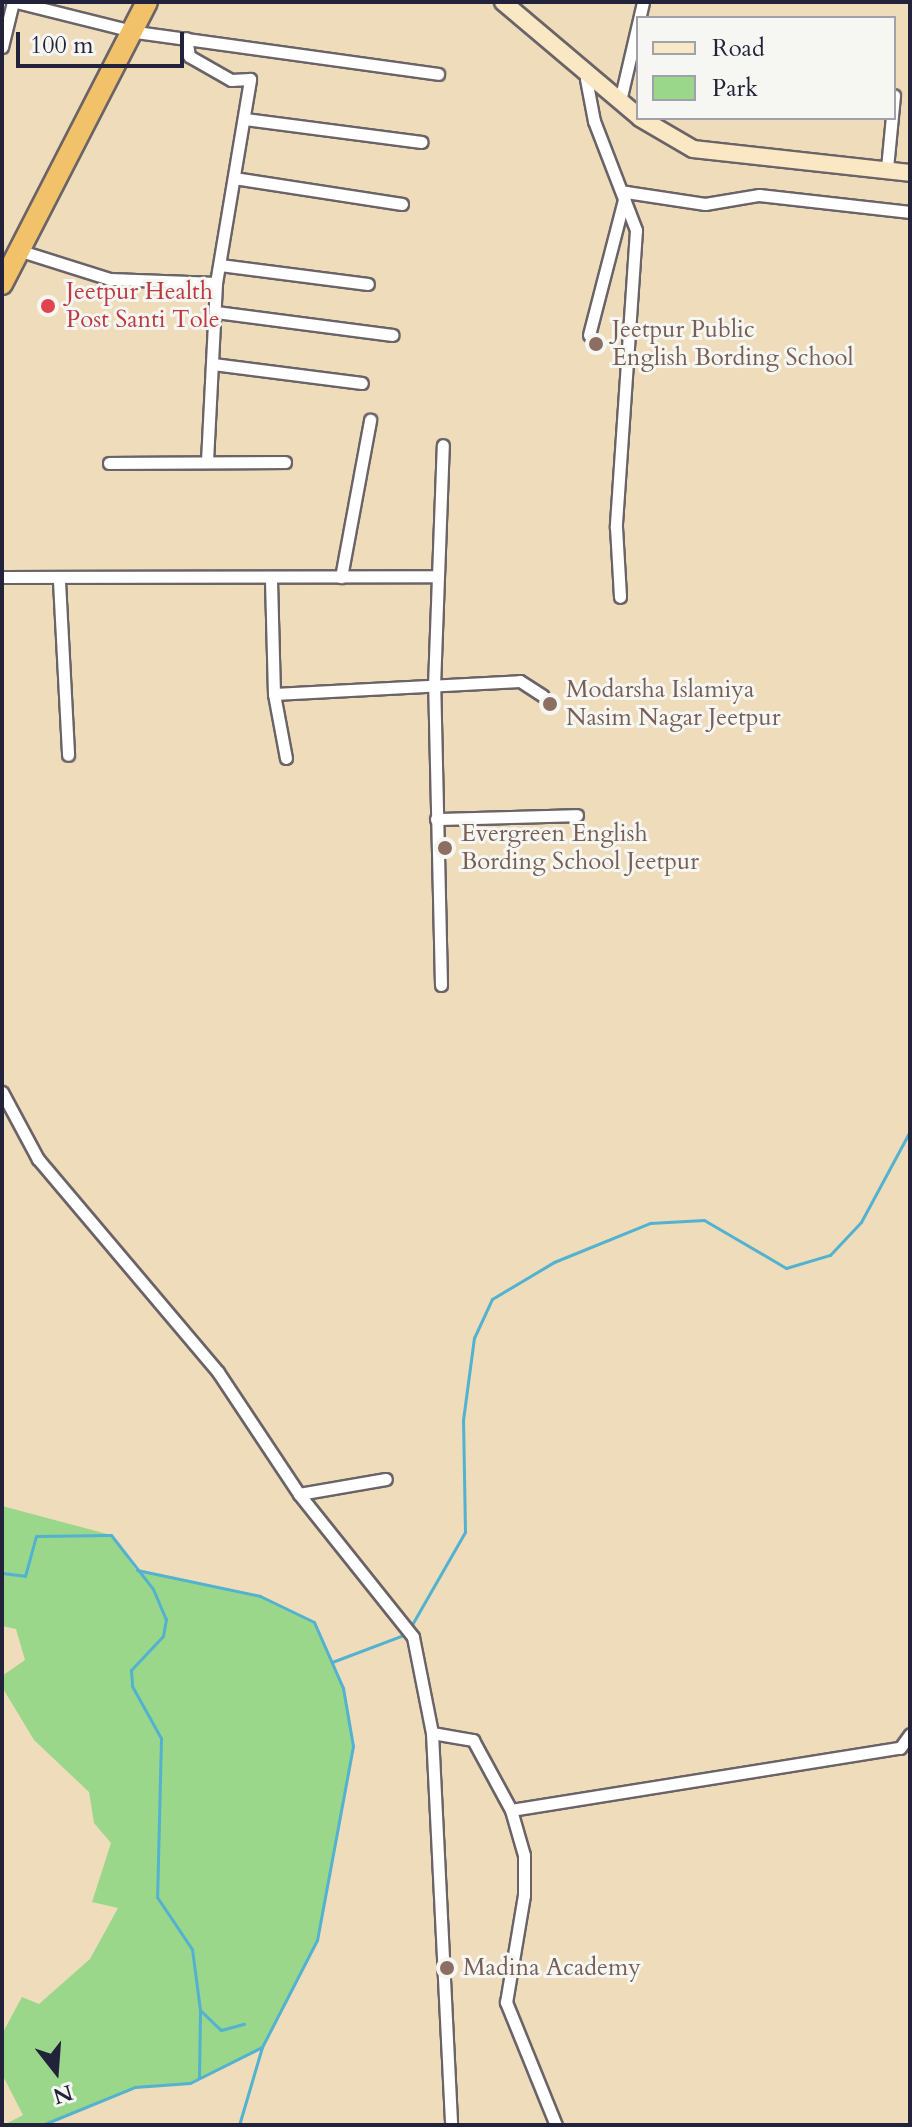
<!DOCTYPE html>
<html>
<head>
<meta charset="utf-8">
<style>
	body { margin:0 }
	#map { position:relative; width:912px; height:2127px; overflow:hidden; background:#efdcba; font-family:Cardo,serif }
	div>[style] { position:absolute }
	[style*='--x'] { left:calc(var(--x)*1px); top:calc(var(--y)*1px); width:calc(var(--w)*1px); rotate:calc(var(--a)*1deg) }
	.green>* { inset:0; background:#9bd78b }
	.stream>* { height:3px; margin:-1.5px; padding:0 1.5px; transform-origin:1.5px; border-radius:1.5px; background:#52b2d0 }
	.roads { filter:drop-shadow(2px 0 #6a6367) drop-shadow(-2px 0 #6a6367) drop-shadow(0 2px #6a6367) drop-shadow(0 -2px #6a6367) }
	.street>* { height:11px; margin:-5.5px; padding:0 5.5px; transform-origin:5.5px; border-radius:5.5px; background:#fff }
	.secondary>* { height:16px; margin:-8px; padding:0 8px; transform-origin:8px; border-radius:8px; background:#fae7c3 }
	.highway>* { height:20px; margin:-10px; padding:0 10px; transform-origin:10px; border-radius:10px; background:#f2c26a }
	.dots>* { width:22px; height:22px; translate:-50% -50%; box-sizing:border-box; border:4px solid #f6f6f2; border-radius:50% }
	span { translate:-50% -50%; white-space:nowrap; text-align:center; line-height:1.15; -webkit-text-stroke:6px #f6f6f2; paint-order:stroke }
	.health-label { font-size:24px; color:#be3a42 }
	.left { translate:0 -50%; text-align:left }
	.education-label { font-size:24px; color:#785e54 }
	.frame { position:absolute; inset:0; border:4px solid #22223b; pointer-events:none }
	.legend { position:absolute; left:636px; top:16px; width:260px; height:104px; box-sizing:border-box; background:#f6f6f2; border:2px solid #a1a1a9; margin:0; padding:10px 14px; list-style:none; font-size:24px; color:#22223b }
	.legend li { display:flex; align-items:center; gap:16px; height:40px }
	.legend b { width:40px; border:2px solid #a1a1a9 }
	.north { position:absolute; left:16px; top:2031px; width:80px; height:80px; -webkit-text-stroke:6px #f6f6f2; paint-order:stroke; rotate:163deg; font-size:22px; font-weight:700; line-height:32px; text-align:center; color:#22223b }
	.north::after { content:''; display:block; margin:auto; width:28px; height:36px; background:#22223b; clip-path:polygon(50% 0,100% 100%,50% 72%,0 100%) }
	.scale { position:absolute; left:16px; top:32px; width:168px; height:36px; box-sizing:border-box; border:4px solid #22223b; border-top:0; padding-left:10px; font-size:24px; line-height:28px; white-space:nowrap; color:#22223b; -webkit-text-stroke:6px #f6f6f2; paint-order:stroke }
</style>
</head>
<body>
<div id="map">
	<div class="green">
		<i style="clip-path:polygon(2px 1506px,111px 1535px,136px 1570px,260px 1596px,314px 1622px,343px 1688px,353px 1746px,317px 1940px,262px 2047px,190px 2083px,135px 2087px,42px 2125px,4px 2125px,23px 2115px,2px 2074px,2px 2034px,22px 1997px,39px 2004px,90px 1959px,118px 1908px,92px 1902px,111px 1843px,94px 1823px,89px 1792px,34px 1740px,2px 1687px,2px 1676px,25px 1660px,16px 1629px,2px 1626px)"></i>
	</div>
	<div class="stream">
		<i style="--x:137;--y:1570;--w:126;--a:11.9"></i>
		<i style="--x:260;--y:1596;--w:60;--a:25.7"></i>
		<i style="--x:314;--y:1622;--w:72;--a:66.3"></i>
		<i style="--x:343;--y:1688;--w:59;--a:80.2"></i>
		<i style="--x:353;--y:1746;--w:197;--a:100.5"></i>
		<i style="--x:317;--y:1940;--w:120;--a:117.2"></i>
		<i style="--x:262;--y:2047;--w:81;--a:106.4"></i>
		<i style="--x:2;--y:1573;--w:23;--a:7"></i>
		<i style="--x:25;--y:1576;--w:41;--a:-74.6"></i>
		<i style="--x:36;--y:1536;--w:75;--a:-0.8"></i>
		<i style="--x:111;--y:1535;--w:68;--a:52.1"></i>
		<i style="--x:153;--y:1589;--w:33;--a:67"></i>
		<i style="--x:166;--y:1619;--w:17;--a:100"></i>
		<i style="--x:163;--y:1636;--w:47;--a:133.3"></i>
		<i style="--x:131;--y:1670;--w:16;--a:86"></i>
		<i style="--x:132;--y:1686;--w:60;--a:60.9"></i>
		<i style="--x:161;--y:1738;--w:159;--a:91.4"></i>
		<i style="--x:157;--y:1897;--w:63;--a:56.1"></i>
		<i style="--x:192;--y:1949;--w:62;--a:82.5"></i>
		<i style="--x:200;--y:2010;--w:29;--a:44"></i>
		<i style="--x:221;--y:2030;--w:24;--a:-15"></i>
		<i style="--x:410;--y:1628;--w:111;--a:-60.2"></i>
		<i style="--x:465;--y:1532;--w:112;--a:-91"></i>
		<i style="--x:463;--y:1420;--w:83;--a:-82.4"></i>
		<i style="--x:474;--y:1338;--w:43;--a:-65.2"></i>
		<i style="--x:492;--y:1299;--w:72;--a:-30.8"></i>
		<i style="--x:554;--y:1262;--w:104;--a:-22.1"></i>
		<i style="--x:650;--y:1223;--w:54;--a:-3.2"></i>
		<i style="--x:704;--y:1220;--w:95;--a:30.3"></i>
		<i style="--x:786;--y:1268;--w:46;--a:-16.5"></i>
		<i style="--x:830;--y:1255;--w:45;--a:-46.8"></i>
		<i style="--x:861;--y:1222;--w:103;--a:-61.7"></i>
		<i style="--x:332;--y:1662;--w:79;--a:-20.7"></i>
		<i style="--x:199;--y:2077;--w:67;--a:-89.1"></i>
		<i style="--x:42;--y:2125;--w:100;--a:-22.2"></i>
		<i style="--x:135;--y:2087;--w:55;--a:-4.2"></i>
		<i style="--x:190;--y:2083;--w:80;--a:-26.6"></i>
	</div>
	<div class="roads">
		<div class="street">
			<i style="--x:16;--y:2;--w:124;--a:14"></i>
			<i style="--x:136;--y:32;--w:305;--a:7.9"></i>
			<i style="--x:2;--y:47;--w:46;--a:-76.3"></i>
			<i style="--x:586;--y:79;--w:43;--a:79.2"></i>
			<i style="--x:594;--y:121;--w:117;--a:68.9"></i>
			<i style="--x:636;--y:230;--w:298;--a:93.9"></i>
			<i style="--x:616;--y:527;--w:70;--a:86.7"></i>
			<i style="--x:620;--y:101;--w:102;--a:-76.9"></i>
			<i style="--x:245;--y:119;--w:178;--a:7.4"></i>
			<i style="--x:887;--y:168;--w:73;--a:-84.5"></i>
			<i style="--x:234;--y:178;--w:170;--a:8.8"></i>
			<i style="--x:21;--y:251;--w:93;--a:17.5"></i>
			<i style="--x:110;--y:279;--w:106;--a:2.2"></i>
			<i style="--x:216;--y:283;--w:207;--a:-80.5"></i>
			<i style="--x:250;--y:79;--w:19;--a:177"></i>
			<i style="--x:231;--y:80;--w:48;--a:-150.3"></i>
			<i style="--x:189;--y:56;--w:18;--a:-99"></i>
			<i style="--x:220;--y:265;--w:149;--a:7.3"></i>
			<i style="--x:216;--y:312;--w:178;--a:7.4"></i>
			<i style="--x:589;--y:335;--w:148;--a:-75.5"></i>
			<i style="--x:626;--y:192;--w:80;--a:8.6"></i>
			<i style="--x:705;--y:204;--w:55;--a:-9.5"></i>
			<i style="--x:759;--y:195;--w:152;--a:6.4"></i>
			<i style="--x:213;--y:364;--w:150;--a:7.3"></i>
			<i style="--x:207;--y:461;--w:178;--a:-87.1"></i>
			<i style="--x:109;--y:463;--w:176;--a:-0.3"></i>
			<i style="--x:2;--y:577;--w:435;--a:-0.1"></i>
			<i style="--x:341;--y:577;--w:160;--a:-79.5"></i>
			<i style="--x:271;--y:580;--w:114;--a:88.5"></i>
			<i style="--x:274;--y:694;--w:65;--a:79.4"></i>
			<i style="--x:59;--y:581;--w:174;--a:87"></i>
			<i style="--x:274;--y:694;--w:246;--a:-3"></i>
			<i style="--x:520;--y:681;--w:27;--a:33"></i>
			<i style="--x:436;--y:819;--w:141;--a:-1.6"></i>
			<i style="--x:441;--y:985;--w:299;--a:-91.3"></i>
			<i style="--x:434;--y:686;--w:241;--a:-87.9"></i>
			<i style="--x:2;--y:1092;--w:76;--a:61.8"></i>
			<i style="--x:38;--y:1159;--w:279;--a:49.8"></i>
			<i style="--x:218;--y:1372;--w:146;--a:56.4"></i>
			<i style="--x:299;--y:1494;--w:183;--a:51.4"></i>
			<i style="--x:413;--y:1637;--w:98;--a:78.8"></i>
			<i style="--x:432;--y:1733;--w:42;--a:9.7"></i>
			<i style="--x:473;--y:1740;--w:80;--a:61.5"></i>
			<i style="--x:511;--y:1810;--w:47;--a:73.9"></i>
			<i style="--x:524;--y:1855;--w:40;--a:90"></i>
			<i style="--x:524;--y:1895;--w:109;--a:99.5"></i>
			<i style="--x:506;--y:2002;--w:133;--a:67.9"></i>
			<i style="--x:299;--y:1494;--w:88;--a:-9.8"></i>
			<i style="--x:432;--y:1733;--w:392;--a:87.2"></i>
			<i style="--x:511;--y:1810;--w:394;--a:-9.1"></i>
			<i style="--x:900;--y:1748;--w:17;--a:-54"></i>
		</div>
		<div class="secondary">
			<i style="--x:503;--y:2;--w:177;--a:40.2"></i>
			<i style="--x:640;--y:118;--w:61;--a:30.3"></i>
			<i style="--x:693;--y:149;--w:218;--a:6.3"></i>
		</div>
		<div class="highway">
			<i style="--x:2;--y:284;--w:317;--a:-62.8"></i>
		</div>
	</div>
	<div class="dots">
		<i style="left:48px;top:306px;background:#e0444e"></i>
		<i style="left:596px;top:344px;background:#8d6e63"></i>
		<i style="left:550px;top:704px;background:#8d6e63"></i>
		<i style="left:445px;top:848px;background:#8d6e63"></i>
		<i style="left:447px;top:1968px;background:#8d6e63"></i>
	</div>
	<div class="health-label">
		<span class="left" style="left:66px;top:306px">Jeetpur Health<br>Post Santi Tole</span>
	</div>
	<div class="education-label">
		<span class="left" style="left:612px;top:344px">Jeetpur Public<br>English Bording School</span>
		<span class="left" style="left:566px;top:704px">Modarsha Islamiya<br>Nasim Nagar Jeetpur</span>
		<span class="left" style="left:461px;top:848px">Evergreen English<br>Bording School Jeetpur</span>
		<span class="left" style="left:463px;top:1968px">Madina Academy</span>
	</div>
	<div class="frame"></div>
	<ul class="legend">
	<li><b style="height:10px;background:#fae7c3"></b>Road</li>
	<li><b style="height:22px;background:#9bd78b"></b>Park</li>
	</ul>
	<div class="north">N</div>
	<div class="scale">100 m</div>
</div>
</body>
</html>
